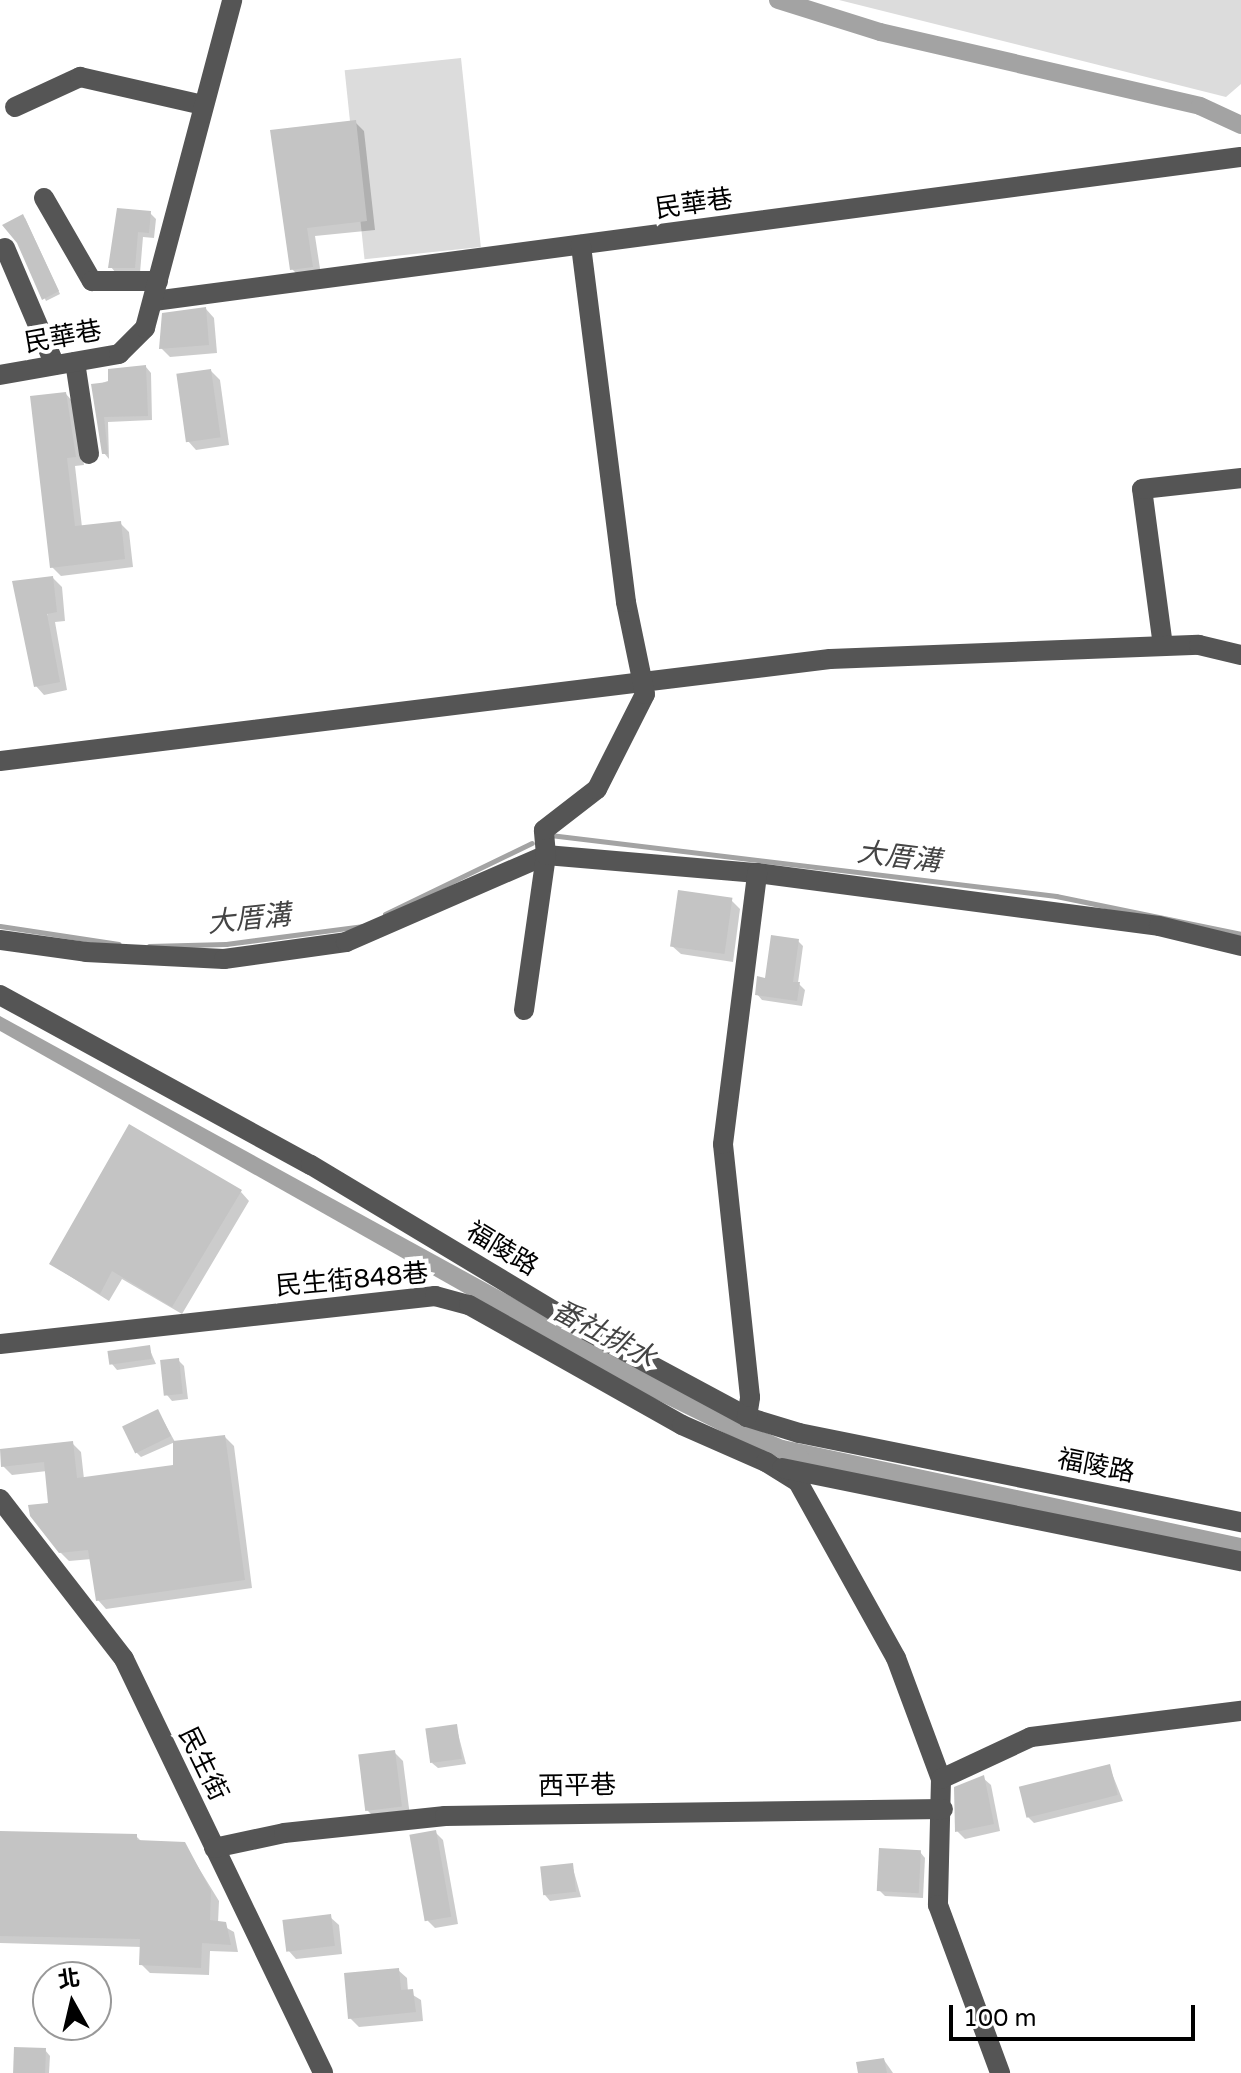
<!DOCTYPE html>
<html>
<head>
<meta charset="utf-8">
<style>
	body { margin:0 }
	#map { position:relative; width:1241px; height:2073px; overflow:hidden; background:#fff; font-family:"Varela Round","Noto Sans TC",sans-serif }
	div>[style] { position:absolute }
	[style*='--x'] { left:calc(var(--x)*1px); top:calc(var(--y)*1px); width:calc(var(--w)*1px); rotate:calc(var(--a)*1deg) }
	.green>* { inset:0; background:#dcdcdc; transform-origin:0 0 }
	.water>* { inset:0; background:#a3a3a3 }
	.shadow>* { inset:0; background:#0003 }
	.stream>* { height:5px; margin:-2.5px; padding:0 2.5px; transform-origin:2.5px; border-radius:2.5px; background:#a3a3a3 }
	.canal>* { height:18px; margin:-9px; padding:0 9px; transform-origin:9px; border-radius:9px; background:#a3a3a3 }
	.building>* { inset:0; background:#c4c4c4; transform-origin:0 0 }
	.minor>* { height:20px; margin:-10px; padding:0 10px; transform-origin:10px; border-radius:10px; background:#555 }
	span { translate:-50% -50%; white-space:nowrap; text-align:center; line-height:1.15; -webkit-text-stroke:8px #fff; paint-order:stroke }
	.street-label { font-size:26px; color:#000 }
	.water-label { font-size:28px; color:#444; font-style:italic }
	.north { position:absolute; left:32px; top:1961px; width:80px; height:80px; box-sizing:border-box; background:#fff; border:2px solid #999; border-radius:50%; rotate:352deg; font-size:22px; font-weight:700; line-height:32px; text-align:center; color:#000 }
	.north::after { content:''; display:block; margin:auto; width:28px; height:36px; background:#000; clip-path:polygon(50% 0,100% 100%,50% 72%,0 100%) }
	.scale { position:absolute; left:949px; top:2005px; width:246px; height:36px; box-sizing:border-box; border:4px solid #000; border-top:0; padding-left:10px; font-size:24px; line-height:28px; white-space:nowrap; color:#000; -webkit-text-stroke:6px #fff; paint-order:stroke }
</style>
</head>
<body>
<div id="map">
	<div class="green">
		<i style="clip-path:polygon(839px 0,1241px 0,1241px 84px,1226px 97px)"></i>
		<i style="left:461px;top:58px;width:190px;height:117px;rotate:84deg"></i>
	</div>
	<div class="water">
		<i style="clip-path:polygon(0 1016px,763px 1435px,759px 1450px,631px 1387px,0 1031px)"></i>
		<i style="clip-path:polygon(783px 1440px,1241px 1538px,1241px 1556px,924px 1495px,778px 1458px)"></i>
	</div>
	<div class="shadow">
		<i style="clip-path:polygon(355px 122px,364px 131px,375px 230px,315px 236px,321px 275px,301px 278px,292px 269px,272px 131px)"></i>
		<i style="clip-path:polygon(150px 213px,156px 219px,154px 238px,143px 237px,140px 273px,116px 273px,111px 267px)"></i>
		<i style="clip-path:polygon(25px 218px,60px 294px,46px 301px,19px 242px)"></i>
		<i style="clip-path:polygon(206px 309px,214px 318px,217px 353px,170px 357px,161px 348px)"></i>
		<i style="clip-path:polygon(146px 367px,151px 373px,152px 420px,108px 422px,109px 459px,104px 453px,94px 386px)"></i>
		<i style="clip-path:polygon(211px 371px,220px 380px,229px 445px,196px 450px,188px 441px)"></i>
		<i style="clip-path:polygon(66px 394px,74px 403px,84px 465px,75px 466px,82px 527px,120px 523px,129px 532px,133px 567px,61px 576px,52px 567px)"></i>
		<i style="clip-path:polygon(53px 578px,62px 587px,65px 621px,55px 622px,67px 690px,44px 695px,36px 686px)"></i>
		<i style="clip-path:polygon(731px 900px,740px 909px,733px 962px,681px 954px,672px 946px)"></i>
		<i style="clip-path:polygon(798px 941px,803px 946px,798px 983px,805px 990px,802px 1006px,762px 1000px,757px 994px)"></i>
		<i style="clip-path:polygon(241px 1192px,249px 1201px,182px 1314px,122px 1279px,109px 1301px,51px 1264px)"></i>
		<i style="clip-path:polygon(149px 1348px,156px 1364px,117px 1370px,112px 1364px)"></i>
		<i style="clip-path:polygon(178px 1360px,184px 1366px,188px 1399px,172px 1401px,167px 1395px)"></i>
		<i style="clip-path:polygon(158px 1411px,175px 1442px,225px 1437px,234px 1446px,252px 1588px,106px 1609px,98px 1600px,92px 1559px,69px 1561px,60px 1552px,47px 1471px,12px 1475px,3px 1466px,72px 1443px,81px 1452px,84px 1479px,175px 1467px,175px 1442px,141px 1457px,136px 1452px)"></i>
		<i style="clip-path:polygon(456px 1726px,466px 1764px,438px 1768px,432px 1763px)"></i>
		<i style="clip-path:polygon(394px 1752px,403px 1761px,410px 1816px,376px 1819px,367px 1810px)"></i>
		<i style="clip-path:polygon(1109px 1766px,1123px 1801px,1034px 1823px,1028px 1817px)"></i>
		<i style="clip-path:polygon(983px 1778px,991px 1785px,1000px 1831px,965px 1839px,957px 1831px)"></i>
		<i style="clip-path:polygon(435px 1832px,443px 1840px,458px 1924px,435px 1928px,428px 1921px)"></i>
		<i style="clip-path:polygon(0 1833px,136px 1836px,142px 1842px,184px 1844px,219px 1901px,218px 1923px,234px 1932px,238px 1952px,210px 1951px,209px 1975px,150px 1973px,141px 1964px,142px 1947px,0 1943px)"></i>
		<i style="clip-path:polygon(920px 1852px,925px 1858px,923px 1898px,885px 1896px,879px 1890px)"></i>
		<i style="clip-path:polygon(572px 1865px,581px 1897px,550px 1901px,545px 1895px)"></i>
		<i style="clip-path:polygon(330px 1917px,339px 1925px,342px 1954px,296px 1959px,288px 1950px)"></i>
		<i style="clip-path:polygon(398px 1970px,407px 1978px,408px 1992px,421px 2000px,423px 2021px,359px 2027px,350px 2018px)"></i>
		<i style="clip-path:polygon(45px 2050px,50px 2056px,49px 2073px,15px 2073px)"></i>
		<i style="clip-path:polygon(884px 2060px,893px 2073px,860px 2073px)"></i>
	</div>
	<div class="stream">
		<i style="--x:550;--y:835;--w:510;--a:6.87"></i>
		<i style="--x:1056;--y:896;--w:189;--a:11.6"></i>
		<i style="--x:385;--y:914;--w:163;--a:-25.8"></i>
		<i style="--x:0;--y:926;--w:120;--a:8.6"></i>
		<i style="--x:149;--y:946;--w:77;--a:-1.5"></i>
		<i style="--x:226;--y:944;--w:137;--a:-7.5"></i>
	</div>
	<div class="canal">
		<i style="--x:778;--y:0;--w:107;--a:17.4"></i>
		<i style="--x:880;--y:32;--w:328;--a:13"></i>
		<i style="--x:1200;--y:106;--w:45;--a:24.9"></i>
		<i style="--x:739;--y:1431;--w:66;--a:23.1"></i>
	</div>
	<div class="building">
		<i style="clip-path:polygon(356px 120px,367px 221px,307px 228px,313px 267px,290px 270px,270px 130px)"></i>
		<i style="clip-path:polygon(117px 208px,151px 211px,149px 233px,138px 232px,135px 268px,108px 268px)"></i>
		<i style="clip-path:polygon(23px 214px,59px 291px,42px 300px,17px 243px,2px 225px)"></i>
		<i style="clip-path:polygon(206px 307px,209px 345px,159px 349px,162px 313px)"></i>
		<i style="clip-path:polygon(146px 365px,148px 416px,104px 417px,108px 454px,102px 454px,91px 384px,108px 382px,108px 369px)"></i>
		<i style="left:211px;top:369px;width:69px;height:35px;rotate:82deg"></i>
		<i style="clip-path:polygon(66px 392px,76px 457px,67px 458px,75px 526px,121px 521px,125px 559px,50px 568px,30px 396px)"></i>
		<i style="clip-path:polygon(53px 576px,57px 612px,47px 614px,60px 682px,34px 687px,12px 581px)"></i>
		<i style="left:678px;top:890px;width:55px;height:57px;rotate:8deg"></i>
		<i style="clip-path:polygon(771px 935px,799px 939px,793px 982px,800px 982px,797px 1001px,755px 995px,757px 976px,765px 978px)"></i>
		<i style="clip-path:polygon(129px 1124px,242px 1190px,172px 1307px,112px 1271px,100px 1294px,49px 1264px)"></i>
		<i style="left:150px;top:1345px;width:14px;height:43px;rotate:82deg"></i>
		<i style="left:179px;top:1358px;width:36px;height:19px;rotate:84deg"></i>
		<i style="left:158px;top:1409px;width:30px;height:40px;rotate:64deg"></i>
		<i style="clip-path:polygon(225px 1435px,245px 1580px,96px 1601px,88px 1550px,59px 1553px,30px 1516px,28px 1505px,48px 1503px,44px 1462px,1px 1467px,0 1449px,73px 1441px,77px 1478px,173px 1465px,173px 1441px)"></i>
		<i style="left:457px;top:1724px;width:35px;height:32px;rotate:82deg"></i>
		<i style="left:395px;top:1750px;width:57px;height:37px;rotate:83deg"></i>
		<i style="left:1110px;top:1764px;width:32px;height:94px;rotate:76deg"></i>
		<i style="clip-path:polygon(984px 1775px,994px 1824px,955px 1832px,954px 1787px)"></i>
		<i style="left:436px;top:1830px;width:88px;height:27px;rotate:80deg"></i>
		<i style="clip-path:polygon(0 1831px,137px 1834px,137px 1840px,185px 1842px,211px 1891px,210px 1920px,226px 1922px,231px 1945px,202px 1943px,201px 1968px,139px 1965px,140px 1939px,0 1936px)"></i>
		<i style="left:879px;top:1848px;width:42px;height:43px;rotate:3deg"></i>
		<i style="left:573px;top:1863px;width:29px;height:33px;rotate:84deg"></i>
		<i style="left:331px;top:1914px;width:32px;height:49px;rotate:83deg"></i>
		<i style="clip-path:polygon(399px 1968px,401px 1990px,413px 1989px,416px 2012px,348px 2019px,344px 1973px)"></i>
		<i style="left:14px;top:2047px;width:32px;height:26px;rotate:2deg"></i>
		<i style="clip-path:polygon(884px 2058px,887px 2073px,858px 2073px,856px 2062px)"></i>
	</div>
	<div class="minor">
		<i style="--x:15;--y:107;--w:72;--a:-24.8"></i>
		<i style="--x:80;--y:77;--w:126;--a:12.8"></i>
		<i style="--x:44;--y:198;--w:96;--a:60"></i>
		<i style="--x:92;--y:281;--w:66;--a:0"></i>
		<i style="--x:5;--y:248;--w:127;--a:66.9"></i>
		<i style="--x:154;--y:301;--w:1096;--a:-7.55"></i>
		<i style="--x:75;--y:362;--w:93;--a:81.3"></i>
		<i style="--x:0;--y:375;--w:121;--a:-10"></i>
		<i style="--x:119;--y:354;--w:37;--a:-45"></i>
		<i style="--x:145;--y:328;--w:339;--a:-75.1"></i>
		<i style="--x:1163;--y:646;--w:158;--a:-97.6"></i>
		<i style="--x:1142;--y:489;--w:100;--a:-6.3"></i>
		<i style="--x:0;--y:761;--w:836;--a:-7.01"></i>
		<i style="--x:830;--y:659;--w:369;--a:-2.2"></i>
		<i style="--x:1199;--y:645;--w:43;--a:13.4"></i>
		<i style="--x:0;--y:940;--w:87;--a:7.9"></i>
		<i style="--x:86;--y:952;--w:138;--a:2.9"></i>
		<i style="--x:224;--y:959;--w:123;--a:-7.9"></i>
		<i style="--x:346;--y:942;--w:218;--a:-23.5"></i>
		<i style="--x:546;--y:855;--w:212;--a:4.9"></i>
		<i style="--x:757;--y:873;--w:405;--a:7.5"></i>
		<i style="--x:1159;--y:926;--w:84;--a:13.7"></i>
		<i style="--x:0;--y:995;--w:354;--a:28.7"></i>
		<i style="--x:311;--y:1165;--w:316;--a:31"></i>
		<i style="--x:582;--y:1328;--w:187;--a:28.3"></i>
		<i style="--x:747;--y:1417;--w:54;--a:17.1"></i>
		<i style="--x:799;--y:1433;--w:451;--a:11.4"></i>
		<i style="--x:524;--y:1010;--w:157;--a:-81.9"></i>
		<i style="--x:546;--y:855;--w:25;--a:-95"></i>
		<i style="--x:544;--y:830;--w:67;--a:-37.7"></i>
		<i style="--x:597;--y:789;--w:106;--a:-63.2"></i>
		<i style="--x:645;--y:694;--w:94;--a:-101.7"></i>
		<i style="--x:626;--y:602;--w:360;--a:-97.2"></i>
		<i style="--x:0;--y:1344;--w:438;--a:-6.3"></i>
		<i style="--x:435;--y:1296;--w:35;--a:15"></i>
		<i style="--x:469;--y:1305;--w:244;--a:29.4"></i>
		<i style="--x:682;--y:1425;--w:92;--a:23.8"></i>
		<i style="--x:766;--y:1462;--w:38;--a:32"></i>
		<i style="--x:798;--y:1482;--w:201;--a:60.9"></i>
		<i style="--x:896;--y:1658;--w:129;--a:69.6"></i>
		<i style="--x:941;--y:1779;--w:126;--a:91.4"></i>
		<i style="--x:938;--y:1905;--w:179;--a:69.7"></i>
		<i style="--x:747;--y:1417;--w:20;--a:-81"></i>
		<i style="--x:750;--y:1397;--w:254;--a:-96.1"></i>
		<i style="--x:723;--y:1144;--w:273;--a:-82.8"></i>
		<i style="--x:782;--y:1468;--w:468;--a:11.5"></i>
		<i style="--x:0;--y:1499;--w:202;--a:52.2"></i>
		<i style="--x:124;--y:1659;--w:459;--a:64.3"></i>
		<i style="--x:941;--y:1779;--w:99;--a:-25"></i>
		<i style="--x:1031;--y:1737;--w:212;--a:-7.1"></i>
		<i style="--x:214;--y:1848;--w:72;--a:-12.1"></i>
		<i style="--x:284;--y:1833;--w:162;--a:-6"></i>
		<i style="--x:445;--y:1816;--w:498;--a:-0.8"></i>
	</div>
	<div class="street-label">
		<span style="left:694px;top:204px;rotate:-8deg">民華巷</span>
		<span style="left:63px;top:337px;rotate:-10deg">民華巷</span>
		<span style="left:502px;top:1249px;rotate:31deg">福陵路</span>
		<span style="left:352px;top:1280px;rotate:-5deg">民生街848巷</span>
		<span style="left:1096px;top:1466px;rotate:11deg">福陵路</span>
		<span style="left:203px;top:1764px;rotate:64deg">民生街</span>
		<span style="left:577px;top:1786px;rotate:-1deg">西平巷</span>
	</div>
	<div class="water-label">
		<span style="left:899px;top:857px;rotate:7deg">大厝溝</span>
		<span style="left:249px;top:919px;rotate:-6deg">大厝溝</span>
		<span style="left:604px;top:1334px;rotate:28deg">番社排水</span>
	</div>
	<div class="north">北</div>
	<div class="scale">100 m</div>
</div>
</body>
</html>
